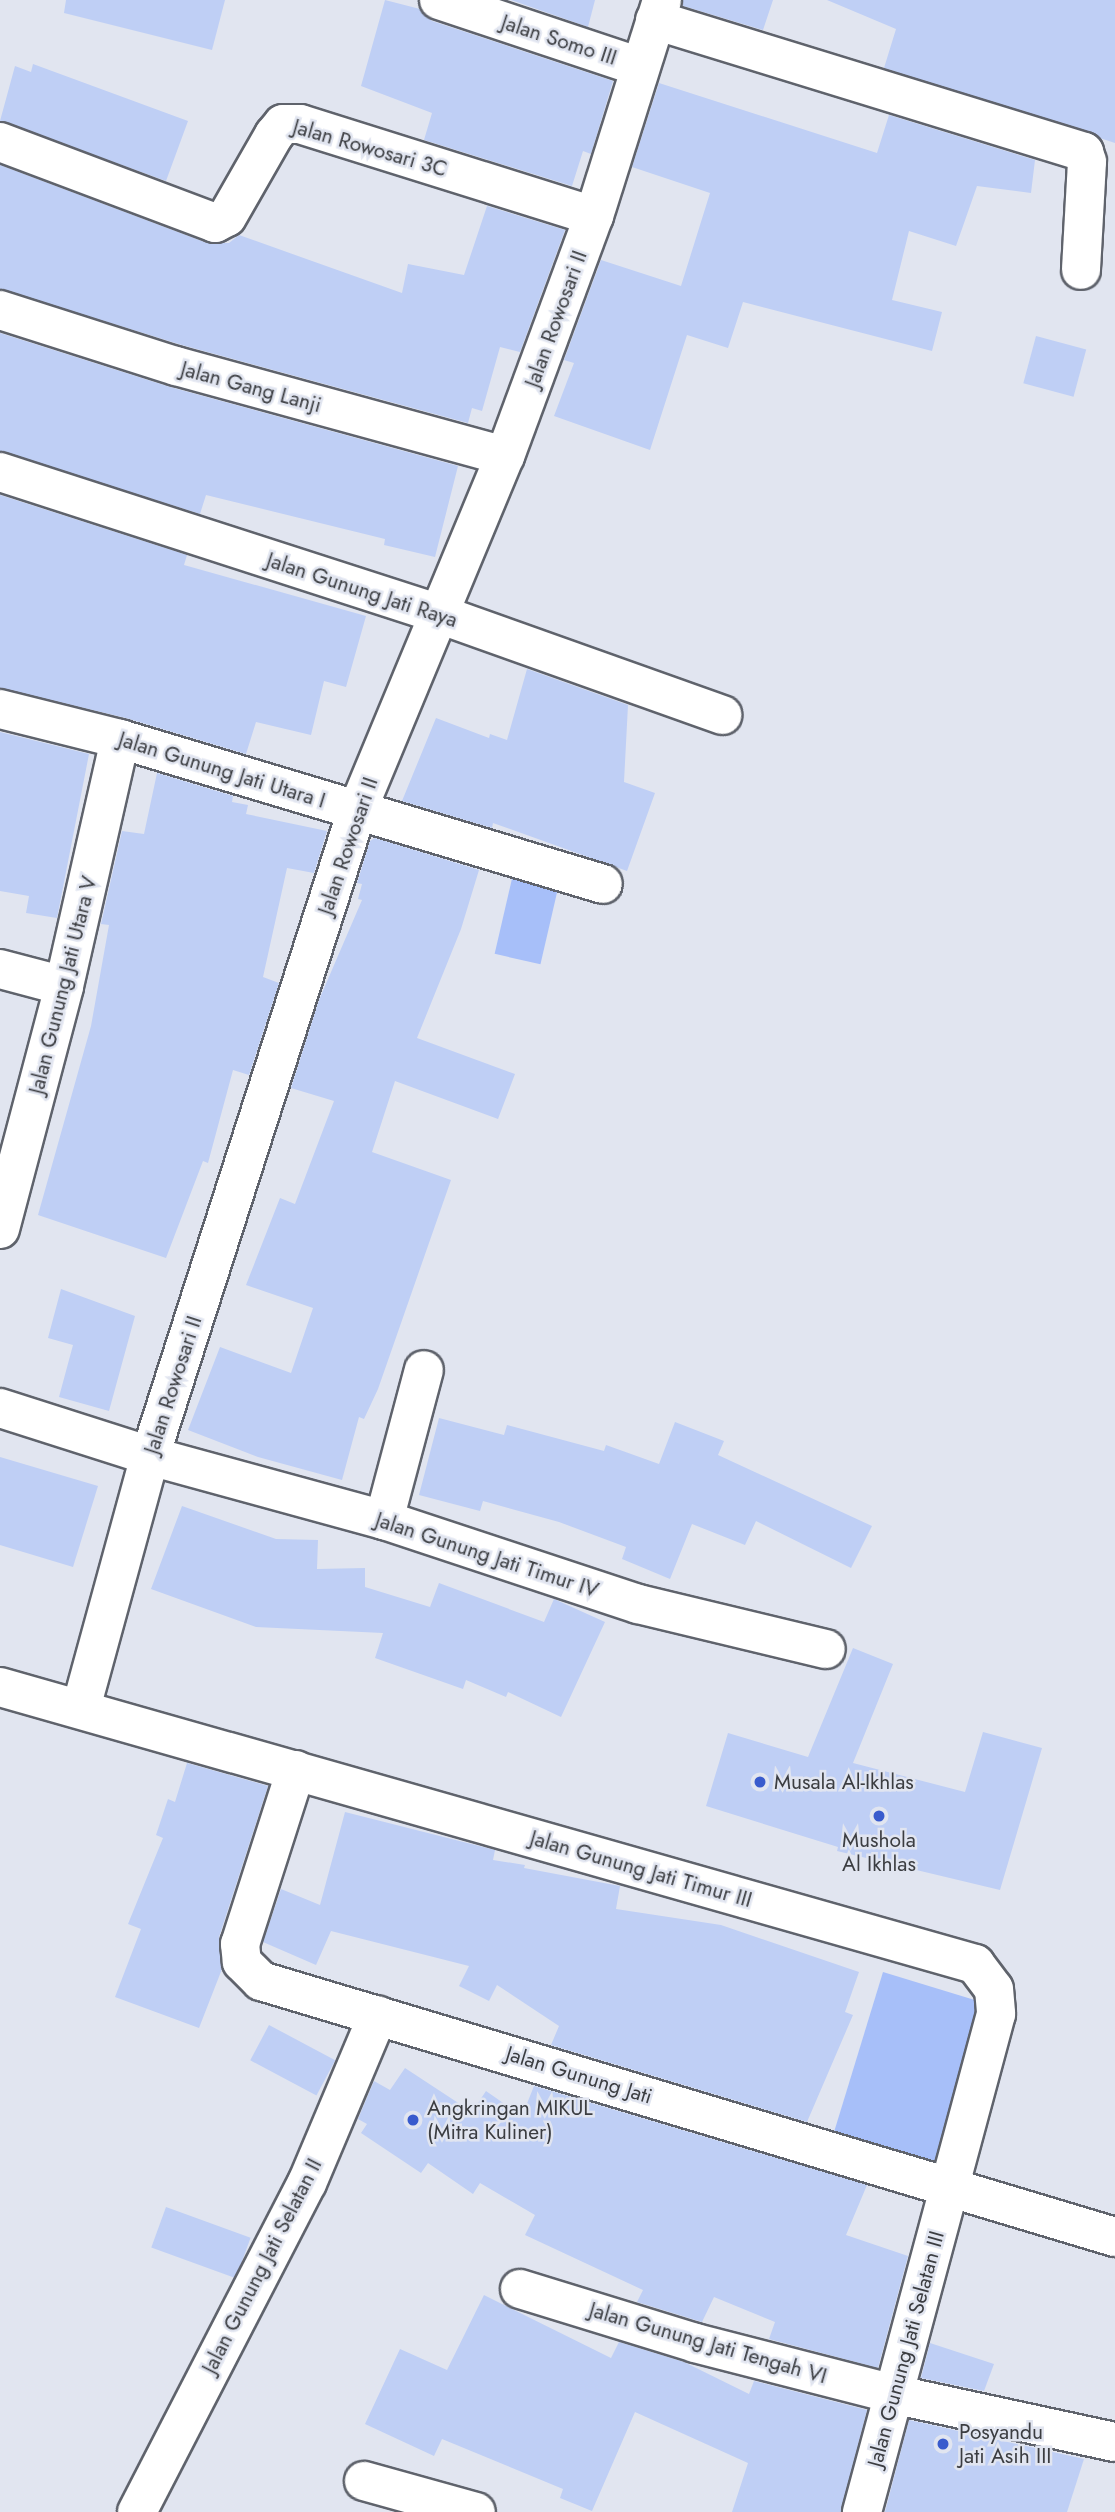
<!DOCTYPE html>
<html>
<head>
<meta charset="utf-8">
<style>
	body { margin:0 }
	#map { position:relative; width:1115px; height:2512px; overflow:hidden; background:#e1e5f0; font-family:Jost,sans-serif }
	div>[style] { position:absolute }
	[style*='--x'] { left:calc(var(--x)*1px); top:calc(var(--y)*1px); width:calc(var(--w)*1px); rotate:calc(var(--a)*1deg) }
	.green>* { inset:0; background:#a7bff9; transform-origin:0 0 }
	.building>* { inset:0; background:#bfcff5; transform-origin:0 0 }
	.roads { filter:drop-shadow(2px 0 #5f636c) drop-shadow(-2px 0 #5f636c) drop-shadow(0 2px #5f636c) drop-shadow(0 -2px #5f636c) }
	.minor>* { height:38px; margin:-19px; padding:0 19px; transform-origin:19px; border-radius:19px; background:#fff }
	.dots>* { width:19px; height:19px; translate:-50% -50%; box-sizing:border-box; border:4px solid #e1e5f0; border-radius:50% }
	span { translate:-50% -50%; white-space:nowrap; text-align:center; line-height:1.15; -webkit-text-stroke:5px #e1e5f0; paint-order:stroke }
	.street-label { font-size:21px; color:#3b3d41 }
	.poi-label { font-size:21px; color:#3b3d41 }
	.left { translate:0 -50%; text-align:left }
</style>
</head>
<body>
<div id="map">
	<div class="green">
		<i style="left:514px;top:870px;width:47px;height:86px;rotate:13deg"></i>
		<i style="left:883px;top:1972px;width:113px;height:169px;rotate:17deg"></i>
	</div>
	<div class="building">
		<i style="clip-path:polygon(66px 0,225px 0,212px 50px,64px 13px)"></i>
		<i style="clip-path:polygon(385px 0,420px 9px,432px 21px,613px 81px,591px 154px,583px 151px,572px 186px,424px 140px,432px 113px,361px 86px)"></i>
		<i style="clip-path:polygon(511px 0,595px 0,588px 27px)"></i>
		<i style="clip-path:polygon(683px 0,773px 0,763px 30px,683px 6px)"></i>
		<i style="clip-path:polygon(827px 0,1115px 0,1115px 143px,884px 68px,896px 29px)"></i>
		<i style="clip-path:polygon(33px 64px,188px 121px,166px 181px,0 121px,15px 66px,31px 72px)"></i>
		<i style="clip-path:polygon(659px 83px,877px 153px,889px 115px,1035px 160px,1031px 193px,977px 186px,956px 246px,909px 231px,892px 300px,942px 312px,932px 351px,743px 302px,728px 348px,687px 335px,650px 450px,554px 416px,574px 363px,564px 360px,601px 260px,681px 286px,710px 193px,632px 167px)"></i>
		<i style="clip-path:polygon(0 165px,207px 243px,229px 243px,239px 235px,402px 293px,408px 264px,464px 275px,487px 206px,565px 230px,520px 352px,500px 347px,482px 411px,472px 408px,468px 423px,182px 345px,0 289px)"></i>
		<i style="clip-path:polygon(0 333px,170px 387px,458px 466px,435px 557px,384px 545px,385px 539px,206px 495px,200px 514px,0 451px)"></i>
		<i style="left:1036px;top:336px;width:52px;height:49px;rotate:15deg"></i>
		<i style="clip-path:polygon(0 495px,187px 555px,184px 565px,366px 616px,346px 687px,324px 681px,311px 735px,256px 722px,246px 754px,126px 718px,0 688px)"></i>
		<i style="clip-path:polygon(527px 669px,628px 705px,624px 782px,655px 793px,627px 871px,493px 823px,492px 828px,402px 801px,436px 718px,489px 738px,490px 734px,507px 740px)"></i>
		<i style="clip-path:polygon(0 732px,89px 754px,57px 918px,26px 913px,29px 896px,0 891px)"></i>
		<i style="clip-path:polygon(157px 773px,233px 796px,232px 802px,248px 805px,246px 814px,327px 831px,314px 873px,287px 868px,263px 977px,279px 983px,249px 1075px,233px 1070px,208px 1163px,203px 1161px,166px 1258px,38px 1215px,91px 1026px,109px 925px,101px 924px,122px 831px,144px 834px)"></i>
		<i style="clip-path:polygon(375px 838px,479px 870px,461px 929px,417px 1038px,515px 1074px,498px 1119px,395px 1081px,372px 1152px,451px 1180px,378px 1389px,364px 1419px,359px 1417px,342px 1480px,258px 1457px,188px 1430px,220px 1347px,291px 1373px,313px 1308px,246px 1285px,280px 1198px,295px 1204px,334px 1101px,291px 1088px,319px 1000px,362px 900px,358px 899px,362px 884px,357px 883px,370px 841px)"></i>
		<i style="clip-path:polygon(61px 1289px,135px 1316px,109px 1411px,59px 1397px,73px 1345px,48px 1338px)"></i>
		<i style="clip-path:polygon(439px 1418px,504px 1435px,507px 1425px,604px 1451px,606px 1445px,659px 1464px,675px 1422px,724px 1441px,718px 1455px,872px 1526px,851px 1568px,756px 1521px,745px 1545px,692px 1524px,670px 1579px,622px 1559px,626px 1547px,559px 1522px,483px 1501px,480px 1511px,419px 1495px)"></i>
		<i style="clip-path:polygon(0 1457px,98px 1486px,73px 1567px,0 1545px)"></i>
		<i style="clip-path:polygon(182px 1506px,276px 1539px,318px 1540px,317px 1569px,365px 1568px,365px 1587px,430px 1607px,439px 1583px,544px 1622px,554px 1599px,605px 1622px,561px 1717px,508px 1692px,506px 1697px,466px 1680px,463px 1689px,375px 1658px,383px 1633px,256px 1627px,151px 1589px)"></i>
		<i style="clip-path:polygon(853px 1648px,893px 1664px,853px 1763px,965px 1792px,983px 1732px,1042px 1748px,1000px 1890px,837px 1851px,838px 1847px,706px 1806px,728px 1733px,808px 1757px)"></i>
		<i style="clip-path:polygon(187px 1763px,268px 1786px,219px 1937px,222px 1969px,199px 2028px,115px 1997px,141px 1929px,128px 1924px,163px 1838px,156px 1835px,168px 1799px,175px 1802px)"></i>
		<i style="clip-path:polygon(345px 1812px,495px 1850px,493px 1860px,525px 1865px,524px 1868px,620px 1886px,616px 1909px,721px 1925px,859px 1972px,845px 2012px,853px 2015px,807px 2122px,551px 2045px,559px 2026px,497px 1985px,489px 2001px,459px 1986px,469px 1966px,331px 1931px,316px 1965px,263px 1942px,281px 1889px,320px 1905px)"></i>
		<i style="left:269px;top:2025px;width:75px;height:40px;rotate:28deg"></i>
		<i style="clip-path:polygon(405px 2068px,472px 2112px,486px 2091px,522px 2116px,534px 2086px,867px 2185px,846px 2235px,908px 2256px,878px 2368px,769px 2339px,775px 2322px,714px 2297px,702px 2322px,637px 2302px,643px 2290px,525px 2235px,535px 2215px,480px 2183px,473px 2194px,428px 2163px,421px 2173px,361px 2133px,367px 2124px,358px 2119px,374px 2081px,390px 2090px)"></i>
		<i style="left:166px;top:2207px;width:90px;height:43px;rotate:20deg"></i>
		<i style="clip-path:polygon(484px 2295px,611px 2358px,619px 2342px,684px 2362px,749px 2394px,754px 2381px,867px 2410px,841px 2512px,732px 2512px,748px 2463px,635px 2412px,592px 2511px,560px 2498px,563px 2489px,442px 2439px,434px 2456px,365px 2424px,400px 2349px,447px 2370px)"></i>
		<i style="clip-path:polygon(930px 2343px,994px 2364px,984px 2391px,921px 2378px)"></i>
		<i style="clip-path:polygon(909px 2420px,1084px 2459px,1067px 2512px,885px 2512px)"></i>
	</div>
	<div class="roads">
		<div class="minor">
			<i style="--x:439;--y:0;--w:212;--a:18.4"></i>
			<i style="--x:655;--y:20;--w:449;--a:17.1"></i>
			<i style="--x:1084;--y:152;--w:10;--a:73"></i>
			<i style="--x:1087;--y:162;--w:108;--a:93.2"></i>
			<i style="--x:0;--y:142;--w:230;--a:20.6"></i>
			<i style="--x:215;--y:223;--w:13;--a:-27"></i>
			<i style="--x:227;--y:217;--w:95;--a:-60.2"></i>
			<i style="--x:274;--y:135;--w:14;--a:-51"></i>
			<i style="--x:283;--y:124;--w:17;--a:0"></i>
			<i style="--x:300;--y:124;--w:308;--a:17.4"></i>
			<i style="--x:0;--y:310;--w:185;--a:17.7"></i>
			<i style="--x:176;--y:366;--w:341;--a:15.3"></i>
			<i style="--x:0;--y:472;--w:458;--a:17.9"></i>
			<i style="--x:436;--y:613;--w:304;--a:19.6"></i>
			<i style="--x:0;--y:709;--w:124;--a:14"></i>
			<i style="--x:120;--y:739;--w:504;--a:16.71"></i>
			<i style="--x:0;--y:969;--w:66;--a:14.9"></i>
			<i style="--x:0;--y:1229;--w:251;--a:-75.2"></i>
			<i style="--x:64;--y:986;--w:253;--a:-77.2"></i>
			<i style="--x:0;--y:1408;--w:157;--a:17.7"></i>
			<i style="--x:150;--y:1456;--w:243;--a:15.3"></i>
			<i style="--x:384;--y:1520;--w:268;--a:18.3"></i>
			<i style="--x:638;--y:1604;--w:193;--a:13.5"></i>
			<i style="--x:384;--y:1520;--w:155;--a:-75.1"></i>
			<i style="--x:0;--y:1687;--w:1014;--a:15.86"></i>
			<i style="--x:975;--y:1964;--w:31;--a:53"></i>
			<i style="--x:994;--y:1989;--w:25;--a:85"></i>
			<i style="--x:996;--y:2014;--w:516;--a:105.06"></i>
			<i style="--x:81;--y:1708;--w:261;--a:-74.7"></i>
			<i style="--x:150;--y:1456;--w:677;--a:-72.21"></i>
			<i style="--x:357;--y:811;--w:385;--a:-67.4"></i>
			<i style="--x:505;--y:456;--w:256;--a:-69.7"></i>
			<i style="--x:594;--y:216;--w:226;--a:-72.5"></i>
			<i style="--x:296;--y:1770;--w:183;--a:107.8"></i>
			<i style="--x:240;--y:1944;--w:18;--a:84"></i>
			<i style="--x:242;--y:1962;--w:27;--a:45"></i>
			<i style="--x:261;--y:1981;--w:892;--a:16.69"></i>
			<i style="--x:520;--y:2289;--w:183;--a:17.1"></i>
			<i style="--x:695;--y:2343;--w:209;--a:14.4"></i>
			<i style="--x:897;--y:2395;--w:223;--a:12.2"></i>
			<i style="--x:364;--y:2481;--w:116;--a:15.5"></i>
			<i style="--x:137;--y:2512;--w:370;--a:-62.7"></i>
			<i style="--x:307;--y:2183;--w:182;--a:-67.1"></i>
		</div>
	</div>
	<div class="dots">
		<i style="left:760px;top:1782px;background:#395bcd"></i>
		<i style="left:879px;top:1816px;background:#395bcd"></i>
		<i style="left:413px;top:2120px;background:#395bcd"></i>
		<i style="left:943px;top:2444px;background:#395bcd"></i>
	</div>
	<div class="street-label">
		<span style="left:559px;top:40px;rotate:18deg">Jalan Somo III</span>
		<span style="left:370px;top:148px;rotate:16deg">Jalan Rowosari 3C</span>
		<span style="left:556px;top:319px;rotate:-70deg">Jalan Rowosari II</span>
		<span style="left:251px;top:387px;rotate:15deg">Jalan Gang Lanji</span>
		<span style="left:362px;top:590px;rotate:18deg">Jalan Gunung Jati Raya</span>
		<span style="left:222px;top:770px;rotate:17deg">Jalan Gunung Jati Utara I</span>
		<span style="left:348px;top:846px;rotate:-71deg">Jalan Rowosari II</span>
		<span style="left:63px;top:985px;rotate:-76deg">Jalan Gunung Jati Utara V</span>
		<span style="left:173px;top:1385px;rotate:-72deg">Jalan Rowosari II</span>
		<span style="left:487px;top:1555px;rotate:18deg">Jalan Gunung Jati Timur IV</span>
		<span style="left:641px;top:1869px;rotate:16deg">Jalan Gunung Jati Timur III</span>
		<span style="left:579px;top:2075px;rotate:17deg">Jalan Gunung Jati</span>
		<span style="left:262px;top:2266px;rotate:-63deg">Jalan Gunung Jati Selatan II</span>
		<span style="left:708px;top:2343px;rotate:16deg">Jalan Gunung Jati Tengah VI</span>
		<span style="left:906px;top:2349px;rotate:-75deg">Jalan Gunung Jati Selatan III</span>
	</div>
	<div class="poi-label">
		<span class="left" style="left:774px;top:1782px">Musala Al-Ikhlas</span>
		<span style="left:879px;top:1852px">Mushola<br>Al Ikhlas</span>
		<span class="left" style="left:427px;top:2120px">Angkringan MIKUL<br>(Mitra Kuliner)</span>
		<span class="left" style="left:959px;top:2444px">Posyandu<br>Jati Asih III</span>
	</div>
</div>
</body>
</html>
